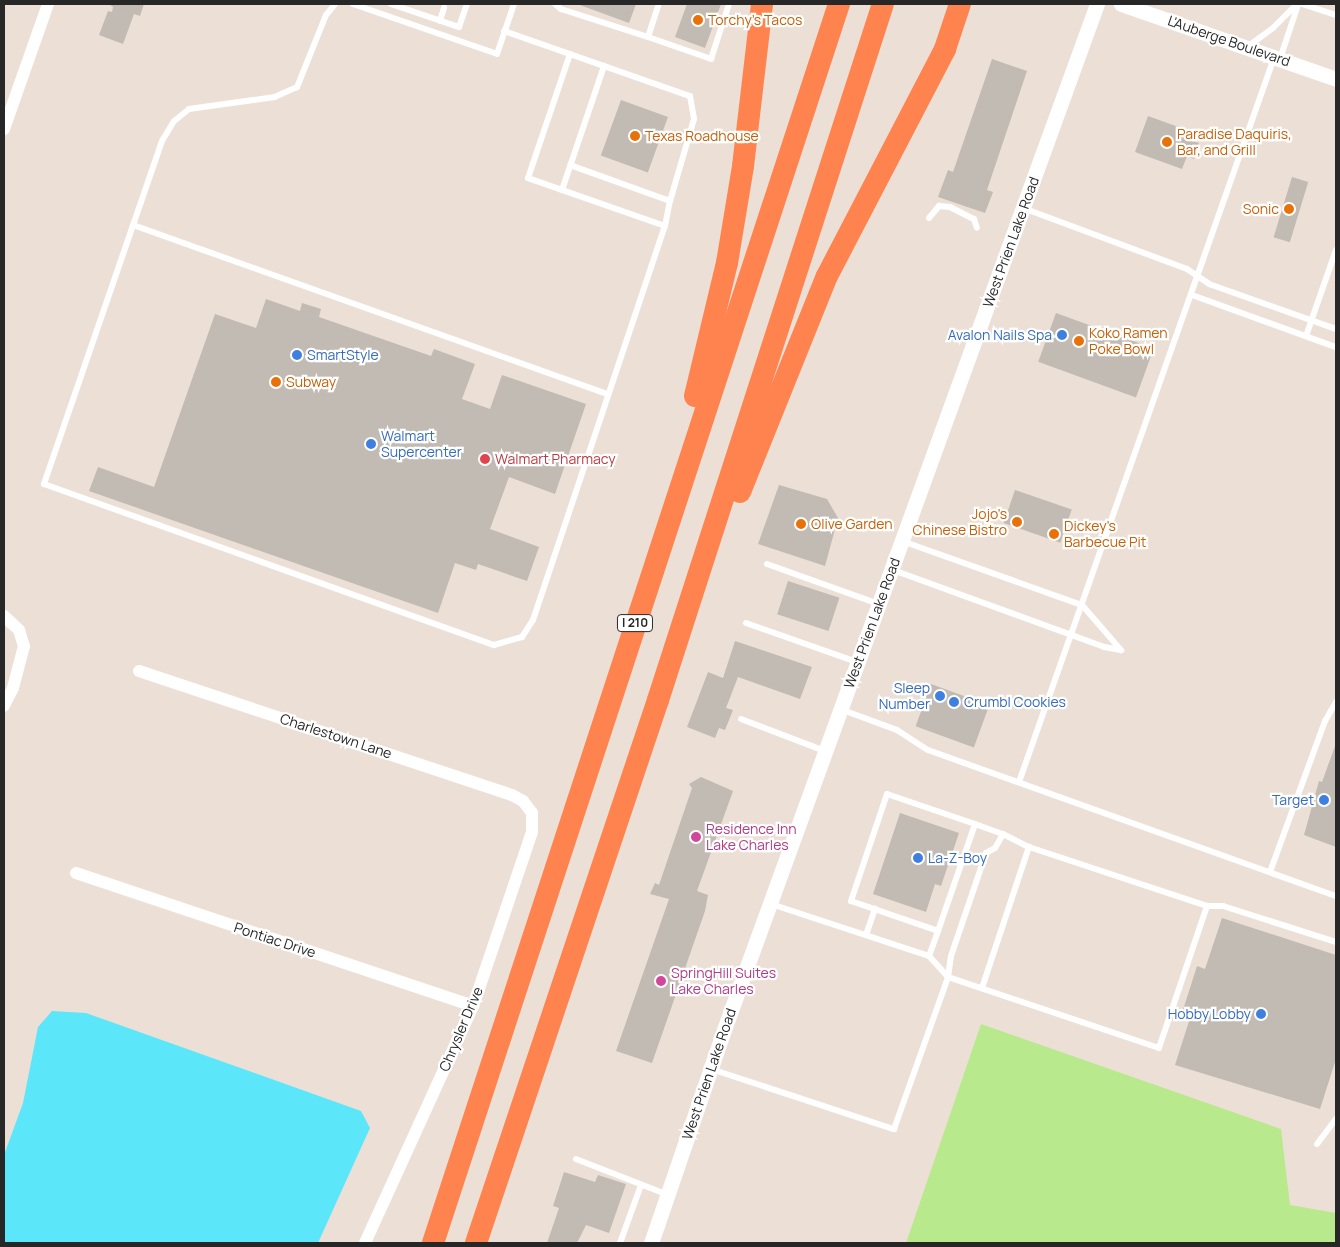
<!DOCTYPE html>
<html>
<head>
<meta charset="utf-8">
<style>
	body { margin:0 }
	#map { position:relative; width:1340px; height:1247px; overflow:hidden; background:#ecdfd6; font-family:Manrope,sans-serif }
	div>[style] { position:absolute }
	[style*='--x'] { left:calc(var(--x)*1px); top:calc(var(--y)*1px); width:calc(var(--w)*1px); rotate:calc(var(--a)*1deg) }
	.green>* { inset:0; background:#b8e98c }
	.water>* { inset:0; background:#5ce6fa }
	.building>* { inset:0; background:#c2bbb3; transform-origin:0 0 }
	.service>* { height:6px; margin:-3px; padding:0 3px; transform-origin:3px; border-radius:3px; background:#fff }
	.minor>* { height:12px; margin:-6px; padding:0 6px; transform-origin:6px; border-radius:6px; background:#fff }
	.tertiary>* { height:15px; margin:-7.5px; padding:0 7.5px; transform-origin:7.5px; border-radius:7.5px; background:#fff }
	.motorway>* { height:22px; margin:-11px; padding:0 11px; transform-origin:11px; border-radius:11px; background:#ff834e }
	.dots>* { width:14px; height:14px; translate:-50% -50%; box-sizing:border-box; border:2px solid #fff; border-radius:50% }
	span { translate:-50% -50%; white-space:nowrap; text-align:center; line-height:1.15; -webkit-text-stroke:4.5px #fff; paint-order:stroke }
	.shield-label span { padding:1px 4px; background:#fff; border:1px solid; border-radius:4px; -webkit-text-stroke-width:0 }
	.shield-label { font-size:12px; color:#272727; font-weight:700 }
	.food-label { font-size:14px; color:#c56008 }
	.left { translate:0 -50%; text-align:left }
	.right { translate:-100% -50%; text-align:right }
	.street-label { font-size:14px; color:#272727 }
	.shop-label { font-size:14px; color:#366cbe }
	.health-label { font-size:14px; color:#be3a42 }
	.hotel-label { font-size:14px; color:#b23c85 }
	.frame { position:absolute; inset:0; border:5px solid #272727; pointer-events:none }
</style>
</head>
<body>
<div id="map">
	<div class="green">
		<i style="clip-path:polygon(981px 1024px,1281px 1129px,1290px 1205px,1336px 1213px,1336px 1243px,906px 1243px)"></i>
	</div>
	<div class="water">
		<i style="clip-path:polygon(52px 1011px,86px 1013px,361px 1111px,370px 1128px,318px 1243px,4px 1243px,4px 1155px,23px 1103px,38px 1027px)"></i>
	</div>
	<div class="building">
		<i style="clip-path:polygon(109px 4px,144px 4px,140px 16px,134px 14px,123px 44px,99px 35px,108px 11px,112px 12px,113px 7px)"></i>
		<i style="clip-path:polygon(577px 4px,636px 4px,629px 23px)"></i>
		<i style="clip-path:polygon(687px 4px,721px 4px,705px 48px,675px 37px)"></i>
		<i style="clip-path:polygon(992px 59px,1027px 71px,987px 190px,993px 192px,985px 213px,938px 197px,948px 170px,953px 172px)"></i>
		<i style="left:621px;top:100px;width:50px;height:59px;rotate:20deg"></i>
		<i style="clip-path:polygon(1148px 116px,1195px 133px,1193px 141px,1199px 143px,1194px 159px,1187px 156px,1182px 169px,1135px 152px)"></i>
		<i style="left:1292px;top:177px;width:17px;height:63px;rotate:17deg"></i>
		<i style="clip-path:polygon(266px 299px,300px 311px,302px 303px,321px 309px,319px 317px,431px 356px,434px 349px,475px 364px,462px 399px,490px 409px,502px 375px,586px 404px,555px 494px,509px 477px,490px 529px,539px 547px,527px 581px,478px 564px,476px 570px,455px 563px,438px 613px,89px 491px,98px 467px,154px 487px,215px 314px,256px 328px)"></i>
		<i style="left:1056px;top:313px;width:104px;height:52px;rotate:20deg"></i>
		<i style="clip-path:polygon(779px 485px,827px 499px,838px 518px,825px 566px,758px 544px)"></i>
		<i style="left:1015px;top:490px;width:60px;height:35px;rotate:19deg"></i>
		<i style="left:788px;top:581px;width:54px;height:35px;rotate:18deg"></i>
		<i style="clip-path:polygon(735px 641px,812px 667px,800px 699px,738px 677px,726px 708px,733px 710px,725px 730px,719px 728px,715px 738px,687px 727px,708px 672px,723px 678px)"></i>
		<i style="left:931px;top:684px;width:62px;height:45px;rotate:20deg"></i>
		<i style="clip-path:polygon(1335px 746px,1336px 747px,1336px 847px,1304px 835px,1319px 781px,1322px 782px)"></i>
		<i style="clip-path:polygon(701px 777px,733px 791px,697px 891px,708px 895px,705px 911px,652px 1063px,616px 1051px,669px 899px,650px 894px,655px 883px,659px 885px,692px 788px,689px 784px)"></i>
		<i style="clip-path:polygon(900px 813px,959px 833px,941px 886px,935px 884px,926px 912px,873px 894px)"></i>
		<i style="clip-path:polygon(1222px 918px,1336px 955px,1336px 1059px,1320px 1109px,1175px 1065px,1191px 1015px,1182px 1013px,1197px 966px,1205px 969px)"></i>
		<i style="clip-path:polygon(564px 1172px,595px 1182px,598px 1175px,626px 1184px,609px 1233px,586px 1225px,577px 1243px,547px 1243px,559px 1208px,553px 1206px)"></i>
	</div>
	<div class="service">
		<i style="--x:335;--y:4;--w:14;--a:129"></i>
		<i style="--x:326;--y:15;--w:78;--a:111.9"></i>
		<i style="--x:297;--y:87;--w:24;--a:156"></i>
		<i style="--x:275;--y:97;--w:87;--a:172.1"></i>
		<i style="--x:189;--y:109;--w:19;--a:141"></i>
		<i style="--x:174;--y:121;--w:23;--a:121"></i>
		<i style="--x:162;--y:141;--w:363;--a:109"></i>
		<i style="--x:44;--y:484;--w:478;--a:19.7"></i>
		<i style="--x:494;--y:645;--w:29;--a:-16"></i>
		<i style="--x:522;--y:637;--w:20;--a:-57"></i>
		<i style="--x:533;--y:620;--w:416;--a:-71.5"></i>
		<i style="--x:665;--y:226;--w:145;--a:-160.7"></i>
		<i style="--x:528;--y:178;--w:131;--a:-71.3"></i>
		<i style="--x:353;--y:4;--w:152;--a:19.1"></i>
		<i style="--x:497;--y:54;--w:53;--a:-71.2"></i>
		<i style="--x:391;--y:4;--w:72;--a:18.7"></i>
		<i style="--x:459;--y:27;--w:24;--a:-71"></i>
		<i style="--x:555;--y:4;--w:8;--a:40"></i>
		<i style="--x:561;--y:9;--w:91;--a:17.8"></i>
		<i style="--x:648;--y:37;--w:35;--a:-72"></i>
		<i style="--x:1302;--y:4;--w:36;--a:18"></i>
		<i style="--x:440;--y:21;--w:14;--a:-73"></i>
		<i style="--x:504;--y:31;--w:197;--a:19.3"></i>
		<i style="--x:690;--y:96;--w:23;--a:80"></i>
		<i style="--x:694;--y:119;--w:85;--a:106.3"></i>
		<i style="--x:670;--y:201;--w:106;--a:-160.2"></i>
		<i style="--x:648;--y:37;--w:67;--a:19.2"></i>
		<i style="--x:711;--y:59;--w:58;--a:-71.9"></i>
		<i style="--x:1247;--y:47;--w:32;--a:-36"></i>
		<i style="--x:1273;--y:28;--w:34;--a:-45"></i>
		<i style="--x:1280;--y:59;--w:57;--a:-71.6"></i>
		<i style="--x:562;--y:190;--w:131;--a:-71.3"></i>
		<i style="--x:1023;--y:208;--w:175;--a:20.4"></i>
		<i style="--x:1187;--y:269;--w:27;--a:34"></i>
		<i style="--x:1209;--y:284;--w:135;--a:19.5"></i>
		<i style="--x:929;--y:218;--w:16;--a:-50"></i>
		<i style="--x:939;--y:206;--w:11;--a:5"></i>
		<i style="--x:950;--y:207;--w:27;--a:27"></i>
		<i style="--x:974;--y:219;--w:9;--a:72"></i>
		<i style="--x:133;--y:225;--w:503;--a:19.62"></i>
		<i style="--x:665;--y:226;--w:25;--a:-79"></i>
		<i style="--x:1192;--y:295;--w:153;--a:19.9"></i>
		<i style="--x:1306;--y:336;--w:91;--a:-70.8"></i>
		<i style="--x:902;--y:541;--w:191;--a:19.6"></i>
		<i style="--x:1082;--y:605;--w:60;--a:49.1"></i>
		<i style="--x:767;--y:564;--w:119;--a:19.7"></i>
		<i style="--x:893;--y:570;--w:225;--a:20"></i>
		<i style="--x:1104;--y:647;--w:17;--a:10"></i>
		<i style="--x:746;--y:623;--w:118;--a:19.4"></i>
		<i style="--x:840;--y:709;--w:61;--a:20.2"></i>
		<i style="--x:897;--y:730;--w:37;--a:33"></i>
		<i style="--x:928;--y:750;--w:433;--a:19.7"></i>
		<i style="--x:741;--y:719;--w:90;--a:20.9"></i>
		<i style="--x:1019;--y:782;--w:768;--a:-70.6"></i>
		<i style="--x:975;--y:824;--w:30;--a:20"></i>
		<i style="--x:1270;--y:872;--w:161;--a:-70"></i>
		<i style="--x:1325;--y:721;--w:22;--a:-60"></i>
		<i style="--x:771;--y:904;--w:166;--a:18.2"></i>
		<i style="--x:929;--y:956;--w:27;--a:-70"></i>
		<i style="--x:938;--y:931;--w:113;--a:-70.9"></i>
		<i style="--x:975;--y:824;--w:93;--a:-161.2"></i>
		<i style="--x:887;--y:794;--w:113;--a:108.6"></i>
		<i style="--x:851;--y:901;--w:92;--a:19"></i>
		<i style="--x:1207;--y:906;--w:16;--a:0"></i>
		<i style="--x:1223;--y:906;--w:119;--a:17.7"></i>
		<i style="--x:866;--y:935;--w:28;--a:-71"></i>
		<i style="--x:982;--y:988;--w:149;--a:-71.6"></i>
		<i style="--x:711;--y:1069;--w:193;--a:18.2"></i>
		<i style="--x:894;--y:1129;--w:161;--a:-70.4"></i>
		<i style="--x:948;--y:977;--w:21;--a:-82"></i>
		<i style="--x:951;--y:956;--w:109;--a:-71.2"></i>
		<i style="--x:986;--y:853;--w:10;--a:-29"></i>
		<i style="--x:995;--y:848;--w:16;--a:-60"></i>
		<i style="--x:1003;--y:834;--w:29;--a:27"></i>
		<i style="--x:1029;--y:847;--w:188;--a:18.3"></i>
		<i style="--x:1207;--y:906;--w:150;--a:108.7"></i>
		<i style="--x:1159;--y:1048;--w:223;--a:-161.4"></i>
		<i style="--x:948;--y:977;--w:28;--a:-132"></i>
		<i style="--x:1317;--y:1144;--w:31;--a:-53"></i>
		<i style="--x:576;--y:1159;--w:97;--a:21.3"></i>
		<i style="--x:620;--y:1243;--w:62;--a:-70.1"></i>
	</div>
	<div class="minor">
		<i style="--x:4;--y:129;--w:133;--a:-70.6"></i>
		<i style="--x:4;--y:616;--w:21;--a:43"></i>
		<i style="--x:19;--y:630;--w:17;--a:73"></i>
		<i style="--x:24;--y:646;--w:43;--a:104.7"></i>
		<i style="--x:13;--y:688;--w:20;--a:117"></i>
		<i style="--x:139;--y:671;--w:393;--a:18.4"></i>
		<i style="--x:512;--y:795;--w:13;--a:29"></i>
		<i style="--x:523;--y:801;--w:15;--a:53"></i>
		<i style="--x:532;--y:813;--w:19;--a:90"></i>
		<i style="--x:532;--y:832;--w:184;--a:108.7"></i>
		<i style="--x:473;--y:1006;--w:260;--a:114.5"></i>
		<i style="--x:76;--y:873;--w:419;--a:18.5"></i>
	</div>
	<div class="tertiary">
		<i style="--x:1121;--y:4;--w:228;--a:19.2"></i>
		<i style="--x:651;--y:1243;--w:228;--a:-71.1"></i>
		<i style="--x:725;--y:1027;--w:1089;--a:-70.02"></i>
	</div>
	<div class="motorway">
		<i style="--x:695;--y:396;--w:137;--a:-76.5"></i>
		<i style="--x:727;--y:263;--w:98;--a:-80.6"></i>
		<i style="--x:743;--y:166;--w:163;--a:-83.3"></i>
		<i style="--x:740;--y:492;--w:233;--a:-68.1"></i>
		<i style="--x:827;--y:276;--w:256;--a:-62.5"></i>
		<i style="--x:945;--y:49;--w:47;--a:-71.6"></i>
		<i style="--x:433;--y:1243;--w:1304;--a:-71.86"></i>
		<i style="--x:476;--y:1243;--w:573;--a:-71.47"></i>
		<i style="--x:658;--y:700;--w:731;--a:-72.09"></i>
	</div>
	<div class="dots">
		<i style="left:698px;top:20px;background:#e8710a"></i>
		<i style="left:635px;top:136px;background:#e8710a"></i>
		<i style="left:1167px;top:142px;background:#e8710a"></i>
		<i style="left:1289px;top:209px;background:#e8710a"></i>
		<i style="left:1062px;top:335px;background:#3f7fe0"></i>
		<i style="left:1079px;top:341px;background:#e8710a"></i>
		<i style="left:297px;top:355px;background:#3f7fe0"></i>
		<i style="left:276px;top:382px;background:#e8710a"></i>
		<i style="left:371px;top:444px;background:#3f7fe0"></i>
		<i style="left:485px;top:459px;background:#e0444e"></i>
		<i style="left:1017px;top:522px;background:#e8710a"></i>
		<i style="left:801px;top:524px;background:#e8710a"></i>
		<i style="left:1054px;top:534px;background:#e8710a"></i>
		<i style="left:940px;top:696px;background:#3f7fe0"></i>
		<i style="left:954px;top:702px;background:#3f7fe0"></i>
		<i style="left:1324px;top:800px;background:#3f7fe0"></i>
		<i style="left:696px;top:837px;background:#d1479c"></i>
		<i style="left:918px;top:858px;background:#3f7fe0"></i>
		<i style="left:661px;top:981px;background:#d1479c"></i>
		<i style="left:1261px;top:1014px;background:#3f7fe0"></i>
	</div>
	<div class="shield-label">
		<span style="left:635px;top:623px">I 210</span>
	</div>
	<div class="food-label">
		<span class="left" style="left:708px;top:20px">Torchy's Tacos</span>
		<span class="left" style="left:1177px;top:142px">Paradise Daquiris,<br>Bar, and Grill</span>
		<span class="left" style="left:645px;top:136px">Texas Roadhouse</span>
		<span class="right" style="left:1279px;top:209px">Sonic</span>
		<span class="left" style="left:1089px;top:341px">Koko Ramen<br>Poke Bowl</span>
		<span class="left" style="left:286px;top:382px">Subway</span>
		<span class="right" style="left:1007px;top:522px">Jojo's<br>Chinese Bistro</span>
		<span class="left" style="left:811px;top:524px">Olive Garden</span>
		<span class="left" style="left:1064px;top:534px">Dickey's<br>Barbecue Pit</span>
	</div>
	<div class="street-label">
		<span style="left:1229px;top:41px;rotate:19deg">L'Auberge Boulevard</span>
		<span style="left:1011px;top:242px;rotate:-70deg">West Prien Lake Road</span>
		<span style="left:872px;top:623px;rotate:-70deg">West Prien Lake Road</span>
		<span style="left:336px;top:736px;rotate:18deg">Charlestown Lane</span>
		<span style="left:275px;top:940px;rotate:18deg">Pontiac Drive</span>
		<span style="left:461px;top:1029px;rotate:-67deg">Chrysler Drive</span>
		<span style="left:709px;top:1074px;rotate:-71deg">West Prien Lake Road</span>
	</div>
	<div class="shop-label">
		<span class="right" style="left:1052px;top:335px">Avalon Nails Spa</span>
		<span class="left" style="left:307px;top:355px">SmartStyle</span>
		<span class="left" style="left:381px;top:444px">Walmart<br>Supercenter</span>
		<span class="right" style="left:930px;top:696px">Sleep<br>Number</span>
		<span class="left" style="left:964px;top:702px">Crumbl Cookies</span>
		<span class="right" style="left:1314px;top:800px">Target</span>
		<span class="left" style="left:928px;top:858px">La-Z-Boy</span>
		<span class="right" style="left:1251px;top:1014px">Hobby Lobby</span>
	</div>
	<div class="health-label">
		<span class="left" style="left:495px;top:459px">Walmart Pharmacy</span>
	</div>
	<div class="hotel-label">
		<span class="left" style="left:706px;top:837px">Residence Inn<br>Lake Charles</span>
		<span class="left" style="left:671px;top:981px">SpringHill Suites<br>Lake Charles</span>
	</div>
	<div class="frame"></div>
</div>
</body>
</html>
